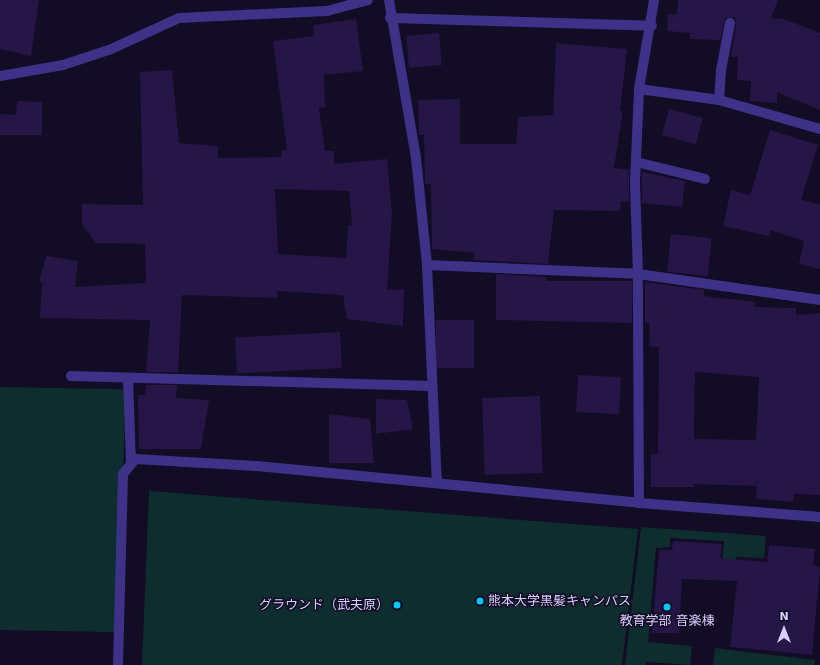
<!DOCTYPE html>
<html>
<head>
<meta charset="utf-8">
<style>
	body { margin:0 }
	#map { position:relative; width:820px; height:665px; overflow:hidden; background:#120c24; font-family:"DejaVu Sans","Noto Sans JP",sans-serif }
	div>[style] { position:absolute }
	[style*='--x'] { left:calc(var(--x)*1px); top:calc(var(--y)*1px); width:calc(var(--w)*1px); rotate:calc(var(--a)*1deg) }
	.green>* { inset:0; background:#0e2d2f; transform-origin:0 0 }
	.building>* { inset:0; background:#251647; transform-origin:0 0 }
	.street>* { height:10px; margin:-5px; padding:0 5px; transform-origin:5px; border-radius:5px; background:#3e3288 }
	.dots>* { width:11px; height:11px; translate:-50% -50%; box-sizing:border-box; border:2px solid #120c24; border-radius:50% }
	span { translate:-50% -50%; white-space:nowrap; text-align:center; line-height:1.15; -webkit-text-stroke:3px #120c24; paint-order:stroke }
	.poi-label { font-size:13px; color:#d9cfff }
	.left { translate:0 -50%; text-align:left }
	.right { translate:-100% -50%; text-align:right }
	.north { position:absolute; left:764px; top:609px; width:40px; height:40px; -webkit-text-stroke:3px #120c24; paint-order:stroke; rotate:0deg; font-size:11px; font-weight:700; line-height:16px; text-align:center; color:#d9cfff }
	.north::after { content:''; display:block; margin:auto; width:14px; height:18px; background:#d9cfff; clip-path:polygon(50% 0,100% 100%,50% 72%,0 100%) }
</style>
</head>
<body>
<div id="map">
	<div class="green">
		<i style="left:0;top:387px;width:125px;height:243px;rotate:1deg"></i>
		<i style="clip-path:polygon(149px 491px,638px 529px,622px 665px,142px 665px)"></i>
		<i style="clip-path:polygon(641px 527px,766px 536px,764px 558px,736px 557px,733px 580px,721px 580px,724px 541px,670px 538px,670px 547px,656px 548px,648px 642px,692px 646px,690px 665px,646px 662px,646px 665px,625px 665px)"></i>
		<i style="clip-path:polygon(715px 648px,815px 660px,814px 665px,713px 665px)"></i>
	</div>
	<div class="building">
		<i style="clip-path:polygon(0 0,39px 0,31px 56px,0 49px)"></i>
		<i style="clip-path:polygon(678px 0,778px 0,771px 18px,784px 19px,820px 33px,820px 110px,777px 92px,777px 103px,750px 101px,751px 81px,737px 80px,738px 57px,731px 57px,736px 24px,735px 18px,731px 17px,725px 19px,720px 40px,690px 39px,690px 33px,667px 31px,668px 14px,677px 14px)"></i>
		<i style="clip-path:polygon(evenodd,356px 19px,363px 71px,324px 75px,325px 107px,319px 108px,325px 151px,334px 151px,334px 164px,387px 159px,392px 213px,387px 290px,404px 289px,403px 326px,347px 319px,343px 295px,277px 291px,277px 298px,182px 295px,178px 372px,146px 372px,150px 320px,40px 318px,42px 282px,39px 282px,46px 256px,78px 261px,75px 287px,146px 283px,145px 244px,96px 243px,82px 225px,82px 204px,143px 205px,140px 72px,172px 70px,179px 143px,218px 146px,218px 158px,282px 157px,282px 150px,287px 150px,273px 41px,314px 36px,313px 25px,356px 19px,275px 189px,349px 191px,352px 225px,348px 226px,346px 258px,278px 254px,275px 189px)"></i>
		<i style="left:439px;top:33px;width:32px;height:33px;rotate:85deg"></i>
		<i style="clip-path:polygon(556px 43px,627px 49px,620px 111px,623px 111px,614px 168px,629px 170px,629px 202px,621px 201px,620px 211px,554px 210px,548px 264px,473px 260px,475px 253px,432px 249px,431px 184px,425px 184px,424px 135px,419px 135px,418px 100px,460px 99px,460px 144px,516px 144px,518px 117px,553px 115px)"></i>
		<i style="clip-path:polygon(17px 101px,42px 102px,42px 135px,0 135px,0 114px,16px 115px)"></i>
		<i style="left:669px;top:109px;width:35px;height:27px;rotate:15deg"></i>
		<i style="clip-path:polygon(770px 130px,818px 145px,801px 200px,820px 204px,820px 269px,799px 264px,804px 241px,771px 230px,769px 236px,723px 226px,731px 190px,750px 195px)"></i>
		<i style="clip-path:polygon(642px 172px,685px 181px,682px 207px,642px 203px)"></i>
		<i style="left:671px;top:234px;width:41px;height:38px;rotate:6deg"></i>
		<i style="clip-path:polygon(496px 274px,546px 277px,546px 281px,632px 281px,632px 323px,496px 320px)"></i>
		<i style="clip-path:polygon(evenodd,645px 282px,704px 290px,704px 296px,756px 302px,755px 307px,796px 308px,796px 315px,820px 313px,820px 495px,794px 494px,793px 502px,756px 499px,757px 486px,694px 484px,694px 487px,651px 487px,651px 454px,658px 454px,659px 347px,649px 346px,650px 323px,645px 323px,645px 282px,695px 372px,759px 377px,756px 440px,694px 439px,695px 372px)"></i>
		<i style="left:436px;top:320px;width:38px;height:48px"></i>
		<i style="left:340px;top:332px;width:36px;height:105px;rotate:87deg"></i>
		<i style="left:578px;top:375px;width:43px;height:37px;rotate:3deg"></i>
		<i style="clip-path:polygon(146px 385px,177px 385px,176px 398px,209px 400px,201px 449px,139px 449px,138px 395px,145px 395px)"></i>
		<i style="left:540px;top:396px;width:77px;height:58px;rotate:88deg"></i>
		<i style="clip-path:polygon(376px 399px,407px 400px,413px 429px,376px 434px)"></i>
		<i style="clip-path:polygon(329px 414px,370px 419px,374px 463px,329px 463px)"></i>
		<i style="clip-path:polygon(673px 541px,722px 544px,720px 558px,767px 562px,769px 545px,815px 549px,813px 564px,820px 568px,812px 655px,730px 647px,737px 581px,682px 579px,679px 633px,652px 633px,659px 550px,672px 550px)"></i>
	</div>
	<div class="street">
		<i style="--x:389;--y:0;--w:160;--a:80.3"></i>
		<i style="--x:416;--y:158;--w:108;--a:84.1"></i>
		<i style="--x:427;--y:265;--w:218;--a:87.4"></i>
		<i style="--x:390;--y:18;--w:262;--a:1.7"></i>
		<i style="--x:0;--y:76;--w:64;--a:-9.9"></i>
		<i style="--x:63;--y:65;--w:48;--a:-18.1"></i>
		<i style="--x:109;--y:50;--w:77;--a:-24.6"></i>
		<i style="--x:179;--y:18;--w:148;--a:-2.7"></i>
		<i style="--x:327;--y:11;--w:42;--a:-15"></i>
		<i style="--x:639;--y:89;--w:81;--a:7.8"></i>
		<i style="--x:719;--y:100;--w:105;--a:16"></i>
		<i style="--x:719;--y:100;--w:30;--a:-86"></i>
		<i style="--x:721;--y:70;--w:48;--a:-79.2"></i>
		<i style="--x:636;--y:162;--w:71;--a:13.8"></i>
		<i style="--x:427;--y:265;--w:211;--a:2.4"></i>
		<i style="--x:638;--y:274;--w:184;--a:8.1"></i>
		<i style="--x:71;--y:376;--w:361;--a:1.6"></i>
		<i style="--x:128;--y:378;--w:85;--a:88"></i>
		<i style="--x:639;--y:503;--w:229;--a:-90.3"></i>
		<i style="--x:638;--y:274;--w:92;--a:-91.9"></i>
		<i style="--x:635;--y:182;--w:93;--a:-87.5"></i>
		<i style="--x:639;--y:89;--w:90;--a:-80.4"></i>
		<i style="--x:118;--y:665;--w:191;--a:-88.5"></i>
		<i style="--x:123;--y:474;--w:19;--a:-51"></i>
		<i style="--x:135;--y:459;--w:122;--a:3.3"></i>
		<i style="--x:257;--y:466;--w:384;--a:5.5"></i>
		<i style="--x:639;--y:503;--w:182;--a:4.4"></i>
	</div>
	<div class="dots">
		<i style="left:480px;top:601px;background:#00c8fa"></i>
		<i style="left:397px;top:605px;background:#00c8fa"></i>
		<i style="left:667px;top:607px;background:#00c8fa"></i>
	</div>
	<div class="poi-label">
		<span class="left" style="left:488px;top:601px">熊本大学黒髪キャンパス</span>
		<span class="right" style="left:389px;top:605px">グラウンド（武夫原）</span>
		<span style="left:667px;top:621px">教育学部 音楽棟</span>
	</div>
	<div class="north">N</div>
</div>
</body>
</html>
